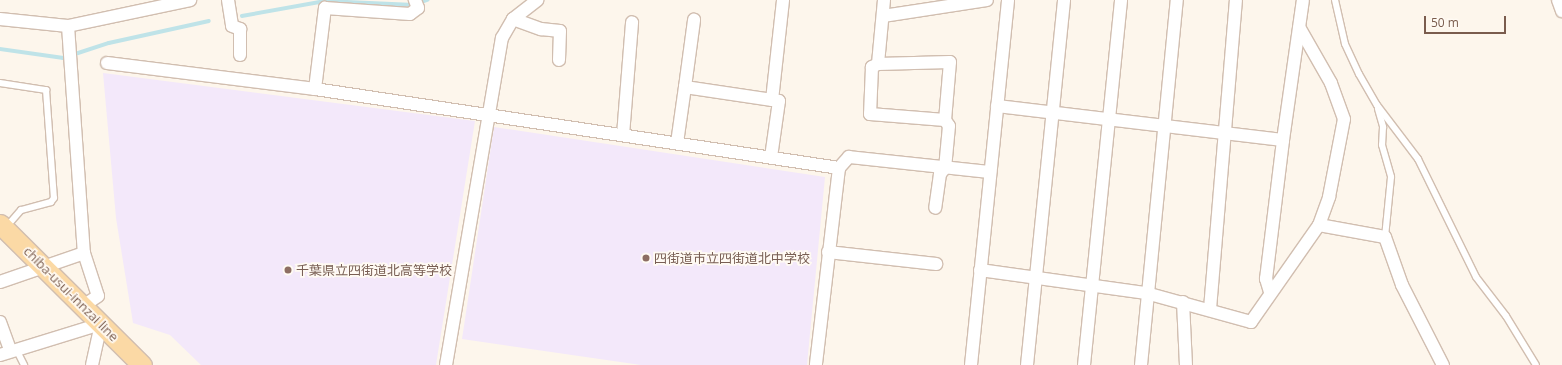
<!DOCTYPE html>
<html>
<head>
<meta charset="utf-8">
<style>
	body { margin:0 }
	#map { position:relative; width:1562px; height:365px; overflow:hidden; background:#fdf6ec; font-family:"Open Sans","Noto Sans JP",sans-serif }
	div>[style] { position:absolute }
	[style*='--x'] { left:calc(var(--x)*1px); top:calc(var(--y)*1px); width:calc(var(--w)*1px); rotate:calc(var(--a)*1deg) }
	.education>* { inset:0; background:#f3e8fa }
	.stream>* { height:3.5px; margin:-1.75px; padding:0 1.75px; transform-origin:1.75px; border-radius:1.75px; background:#bfe3e8 }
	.roads { filter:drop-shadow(1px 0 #d1beb0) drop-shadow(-1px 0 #d1beb0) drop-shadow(0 1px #d1beb0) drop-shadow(0 -1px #d1beb0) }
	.lane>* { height:6px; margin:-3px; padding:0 3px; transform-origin:3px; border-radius:3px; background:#fff }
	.street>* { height:12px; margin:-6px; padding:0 6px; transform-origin:6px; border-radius:6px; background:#fff }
	.primary>* { height:19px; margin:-9.5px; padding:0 9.5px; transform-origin:9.5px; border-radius:9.5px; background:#fbd9a5 }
	.dots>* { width:11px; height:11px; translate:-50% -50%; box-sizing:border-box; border:2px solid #fffaf3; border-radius:50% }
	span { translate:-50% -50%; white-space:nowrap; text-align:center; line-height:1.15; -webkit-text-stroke:3.5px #fffaf3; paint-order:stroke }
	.education-label { font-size:13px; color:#785e54 }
	.left { translate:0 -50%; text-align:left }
	.street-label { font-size:13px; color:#7a5c4d }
	.scale { position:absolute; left:1424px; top:16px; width:82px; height:18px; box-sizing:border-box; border:2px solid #7a5c4d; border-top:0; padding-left:5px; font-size:12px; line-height:14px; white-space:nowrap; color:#7a5c4d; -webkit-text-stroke:3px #fffaf3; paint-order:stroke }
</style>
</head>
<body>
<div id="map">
	<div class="education">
		<i style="clip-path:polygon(103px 73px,475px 121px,436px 365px,201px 365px,170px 335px,133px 323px,116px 218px)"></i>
		<i style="clip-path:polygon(494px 127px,825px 177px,807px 365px,641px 365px,462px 339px)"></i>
	</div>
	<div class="stream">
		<i style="--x:419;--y:3;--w:9;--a:-21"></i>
		<i style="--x:242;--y:16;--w:84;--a:-10.2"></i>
		<i style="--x:325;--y:1;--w:89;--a:2.6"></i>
		<i style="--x:0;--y:49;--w:64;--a:8.1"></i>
		<i style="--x:63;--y:58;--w:48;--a:-18.1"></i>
		<i style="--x:109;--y:43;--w:102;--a:-12.4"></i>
	</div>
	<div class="roads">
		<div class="lane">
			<i style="--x:1335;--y:0;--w:45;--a:77.2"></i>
			<i style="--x:1345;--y:44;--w:33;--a:65"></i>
			<i style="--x:1359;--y:74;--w:36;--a:60"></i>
			<i style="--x:1377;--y:105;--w:68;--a:52.8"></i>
			<i style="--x:1418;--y:159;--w:131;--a:63.8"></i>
			<i style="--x:1476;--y:277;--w:49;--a:52.4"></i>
			<i style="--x:1506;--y:316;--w:57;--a:58.5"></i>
			<i style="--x:0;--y:83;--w:47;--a:8.7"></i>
			<i style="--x:46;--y:90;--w:108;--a:85.8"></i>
			<i style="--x:54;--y:198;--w:5;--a:127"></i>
			<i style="--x:51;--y:202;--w:31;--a:165"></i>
			<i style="--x:21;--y:210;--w:23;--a:131"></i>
			<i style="--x:1378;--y:109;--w:19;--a:74"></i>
			<i style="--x:1383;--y:127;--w:18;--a:93"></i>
			<i style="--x:1382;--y:145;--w:33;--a:74"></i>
			<i style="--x:1391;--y:177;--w:60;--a:95.7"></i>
			<i style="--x:16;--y:349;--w:18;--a:63"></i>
		</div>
		<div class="street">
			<i style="--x:228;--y:0;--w:26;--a:81"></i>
			<i style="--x:232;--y:26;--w:9;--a:21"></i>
			<i style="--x:240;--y:29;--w:26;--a:90"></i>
			<i style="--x:884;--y:0;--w:64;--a:95.4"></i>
			<i style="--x:878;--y:64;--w:7;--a:153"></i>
			<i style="--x:872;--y:67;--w:47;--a:92.4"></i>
			<i style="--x:870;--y:114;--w:75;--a:4.6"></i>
			<i style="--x:945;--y:120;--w:7;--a:56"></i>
			<i style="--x:949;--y:126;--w:42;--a:95.4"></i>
			<i style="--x:945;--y:168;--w:8;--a:130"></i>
			<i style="--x:940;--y:174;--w:34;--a:98"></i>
			<i style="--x:1558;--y:0;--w:12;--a:70"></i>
			<i style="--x:883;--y:16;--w:105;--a:-8.7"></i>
			<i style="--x:0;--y:19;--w:68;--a:5.9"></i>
			<i style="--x:68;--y:26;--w:125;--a:-12"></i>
			<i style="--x:513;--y:19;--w:30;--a:20"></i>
			<i style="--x:541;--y:29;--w:19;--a:6"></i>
			<i style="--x:560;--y:31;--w:29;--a:92"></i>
			<i style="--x:68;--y:26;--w:228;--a:86"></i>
			<i style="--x:84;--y:253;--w:45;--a:72"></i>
			<i style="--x:98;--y:296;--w:18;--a:146"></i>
			<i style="--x:107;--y:63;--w:210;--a:7.1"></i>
			<i style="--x:315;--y:89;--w:530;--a:8.57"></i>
			<i style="--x:839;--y:168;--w:198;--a:96.7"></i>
			<i style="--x:878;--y:64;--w:72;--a:-1.6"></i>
			<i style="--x:950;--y:62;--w:58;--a:94.9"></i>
			<i style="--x:685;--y:87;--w:68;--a:-82.3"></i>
			<i style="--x:315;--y:89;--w:82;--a:-83"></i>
			<i style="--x:325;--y:8;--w:85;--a:4"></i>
			<i style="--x:410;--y:14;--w:10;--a:-37"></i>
			<i style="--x:418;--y:8;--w:9;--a:-111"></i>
			<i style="--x:772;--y:100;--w:101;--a:-83.7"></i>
			<i style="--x:997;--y:106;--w:288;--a:6.8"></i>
			<i style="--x:1283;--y:140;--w:141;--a:-81.9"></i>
			<i style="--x:623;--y:135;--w:113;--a:-85.4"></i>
			<i style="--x:677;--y:143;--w:57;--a:-81.9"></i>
			<i style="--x:685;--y:87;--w:95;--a:8.5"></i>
			<i style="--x:779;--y:101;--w:57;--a:98.1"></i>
			<i style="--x:839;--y:168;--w:15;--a:-48"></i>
			<i style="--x:849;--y:157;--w:142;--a:6.1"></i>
			<i style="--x:1319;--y:225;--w:67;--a:10.3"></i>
			<i style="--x:1385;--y:237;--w:51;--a:70.5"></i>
			<i style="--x:1402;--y:285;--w:90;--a:62.9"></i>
			<i style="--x:828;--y:252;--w:109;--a:6.3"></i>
			<i style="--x:980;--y:270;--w:168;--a:7.9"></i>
			<i style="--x:1146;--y:293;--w:109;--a:15.4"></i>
			<i style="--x:1251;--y:322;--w:118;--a:-55"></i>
			<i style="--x:1319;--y:225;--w:30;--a:-70"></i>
			<i style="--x:1329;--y:197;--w:79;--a:-79.1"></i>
			<i style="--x:1344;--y:119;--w:38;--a:-110"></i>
			<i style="--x:1331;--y:83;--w:64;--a:-119.7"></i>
			<i style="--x:0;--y:282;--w:89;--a:-19"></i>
			<i style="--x:1270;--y:292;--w:14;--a:-107"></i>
			<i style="--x:1266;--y:279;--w:140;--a:-83"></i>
			<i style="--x:1183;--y:302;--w:63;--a:87.3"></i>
			<i style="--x:1210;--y:309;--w:310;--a:-85.2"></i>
			<i style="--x:0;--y:322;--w:30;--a:70"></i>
			<i style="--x:0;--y:355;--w:106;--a:-17.1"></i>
			<i style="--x:92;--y:365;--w:42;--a:-77.6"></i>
			<i style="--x:446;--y:365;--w:332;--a:-80.3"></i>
			<i style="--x:502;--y:38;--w:22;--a:-60"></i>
			<i style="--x:513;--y:19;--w:31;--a:-38"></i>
			<i style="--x:971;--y:365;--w:367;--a:-84.2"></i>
			<i style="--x:1027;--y:365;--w:367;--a:-84.2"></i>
			<i style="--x:1084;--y:365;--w:367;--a:-84.2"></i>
			<i style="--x:1141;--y:365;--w:367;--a:-84.4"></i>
		</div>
		<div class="primary">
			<i style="--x:0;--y:224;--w:200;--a:44.8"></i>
		</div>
	</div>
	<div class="dots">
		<i style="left:646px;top:258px;background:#8d6e63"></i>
		<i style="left:288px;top:270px;background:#8d6e63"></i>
	</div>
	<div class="education-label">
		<span class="left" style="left:654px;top:258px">四街道市立四街道北中学校</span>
		<span class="left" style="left:296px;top:270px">千葉県立四街道北高等学校</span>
	</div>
	<div class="street-label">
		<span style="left:71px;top:294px;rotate:45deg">chiba-usui-innzai line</span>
	</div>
	<div class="scale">50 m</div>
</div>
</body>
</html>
